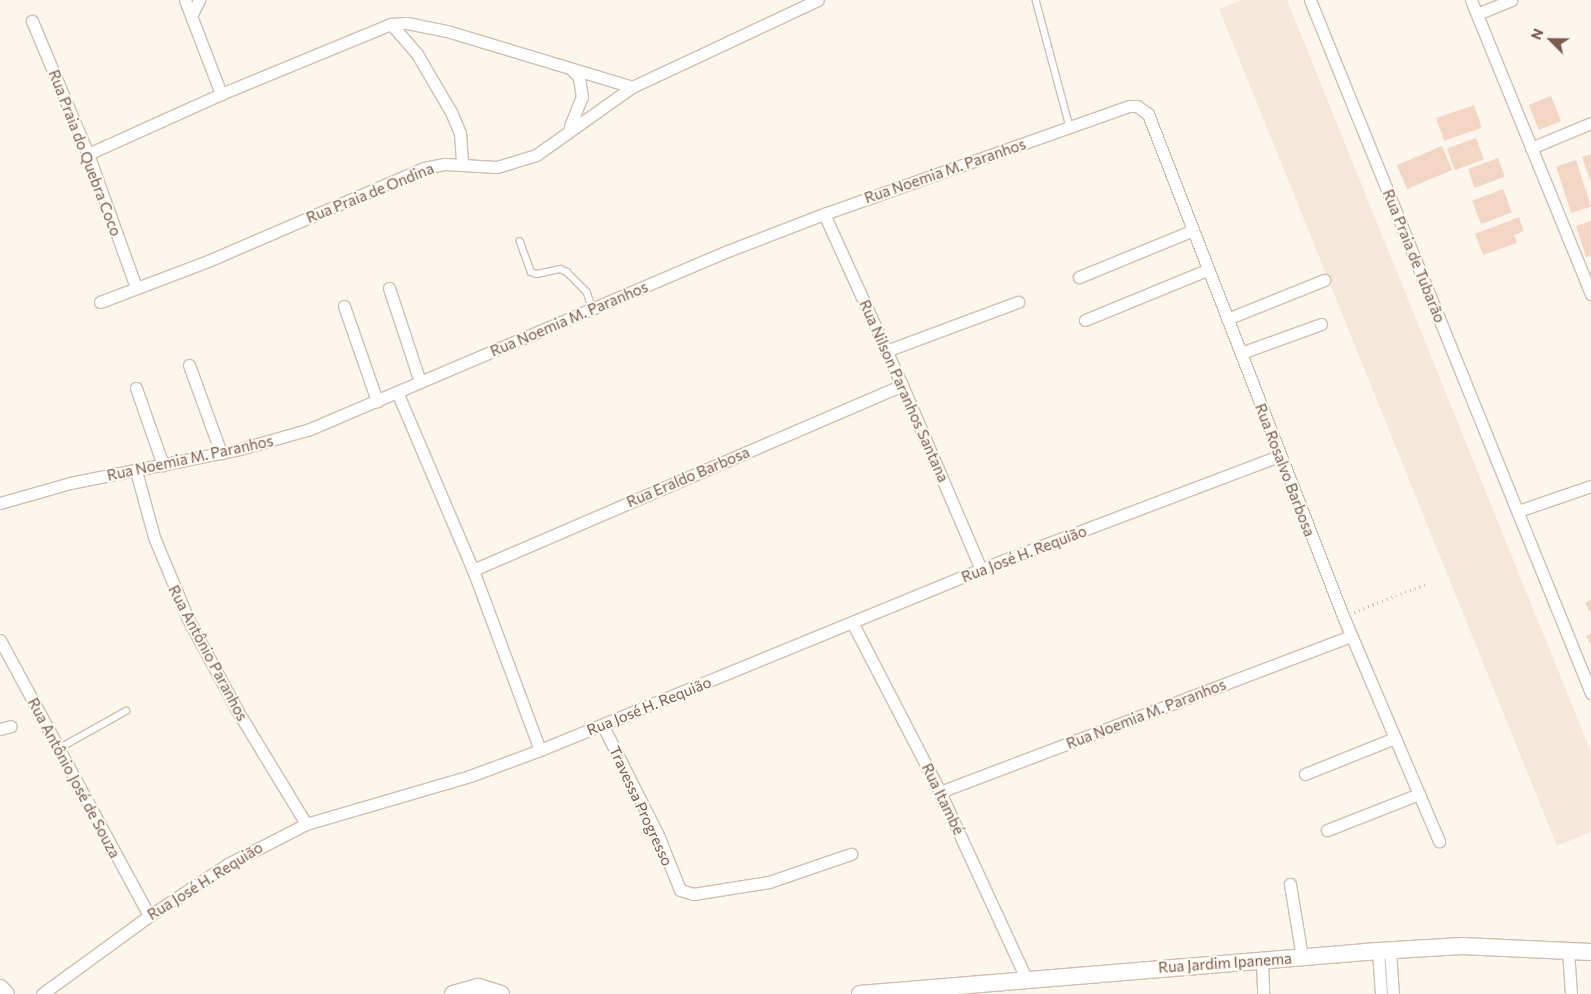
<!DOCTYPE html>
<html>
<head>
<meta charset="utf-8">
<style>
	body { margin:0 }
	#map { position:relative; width:1591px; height:994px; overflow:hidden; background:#fdf6ec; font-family:Commissioner,sans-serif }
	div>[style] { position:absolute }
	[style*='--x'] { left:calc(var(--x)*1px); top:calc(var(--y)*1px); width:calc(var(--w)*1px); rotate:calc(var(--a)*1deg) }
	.residential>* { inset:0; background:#f5e8da }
	.building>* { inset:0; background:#f3d5c3; transform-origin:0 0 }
	.path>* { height:2.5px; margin-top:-1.25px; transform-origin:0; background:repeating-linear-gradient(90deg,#d9b8a5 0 1px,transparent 0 5px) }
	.roads { filter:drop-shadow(1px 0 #d1beb0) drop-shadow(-1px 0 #d1beb0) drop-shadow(0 1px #d1beb0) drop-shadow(0 -1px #d1beb0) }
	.lane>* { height:5.5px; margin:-2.75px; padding:0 2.75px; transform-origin:2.75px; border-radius:2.75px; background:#fff }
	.street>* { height:11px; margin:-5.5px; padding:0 5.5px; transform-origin:5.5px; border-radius:5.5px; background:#fff }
	.secondary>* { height:16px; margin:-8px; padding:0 8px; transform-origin:8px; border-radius:8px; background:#fff }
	span { translate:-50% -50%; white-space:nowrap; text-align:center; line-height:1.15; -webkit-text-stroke:4px #fffaf3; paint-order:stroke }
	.street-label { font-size:15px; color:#7a5c4d }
	.north { position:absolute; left:1526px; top:15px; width:50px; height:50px; -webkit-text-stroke:4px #fffaf3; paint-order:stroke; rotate:293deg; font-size:14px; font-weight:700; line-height:20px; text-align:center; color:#7a5c4d }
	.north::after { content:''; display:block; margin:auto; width:18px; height:22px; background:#7a5c4d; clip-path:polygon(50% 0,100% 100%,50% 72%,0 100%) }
</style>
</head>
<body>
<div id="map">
	<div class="residential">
		<i style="clip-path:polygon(1241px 0,1287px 0,1591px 752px,1591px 832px,1557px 846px,1219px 9px)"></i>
	</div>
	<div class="building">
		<i style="left:1551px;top:96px;width:27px;height:24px;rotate:68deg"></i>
		<i style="left:1474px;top:105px;width:24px;height:40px;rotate:71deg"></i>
		<i style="left:1476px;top:138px;width:23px;height:31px;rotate:70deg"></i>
		<i style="left:1442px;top:146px;width:26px;height:49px;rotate:67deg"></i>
		<i style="clip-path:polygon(1591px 154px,1591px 182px,1582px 157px)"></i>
		<i style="left:1498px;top:158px;width:20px;height:32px;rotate:70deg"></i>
		<i style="left:1576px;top:160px;width:49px;height:21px;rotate:72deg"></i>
		<i style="left:1503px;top:189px;width:25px;height:33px;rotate:69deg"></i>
		<i style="clip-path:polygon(1519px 217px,1524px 231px,1514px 235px,1517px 243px,1483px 255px,1475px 234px)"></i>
		<i style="clip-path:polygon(1591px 221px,1591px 256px,1586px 257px,1576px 226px)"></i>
		<i style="clip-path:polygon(1591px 600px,1591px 614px,1585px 603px)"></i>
		<i style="clip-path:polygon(1591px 633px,1591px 646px,1586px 636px)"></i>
	</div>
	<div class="path">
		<i style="--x:1354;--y:612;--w:79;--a:-21.4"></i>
	</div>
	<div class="roads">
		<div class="lane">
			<i style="--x:1036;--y:0;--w:131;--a:75"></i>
			<i style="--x:520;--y:241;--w:33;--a:70"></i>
			<i style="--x:531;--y:272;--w:6;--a:18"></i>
			<i style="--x:537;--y:274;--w:24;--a:-12"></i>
			<i style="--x:560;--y:269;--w:8;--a:23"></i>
			<i style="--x:567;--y:272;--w:28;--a:45"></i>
			<i style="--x:587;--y:292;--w:18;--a:71"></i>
			<i style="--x:58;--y:749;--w:78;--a:-29.2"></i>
		</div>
		<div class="street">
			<i style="--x:185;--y:0;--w:101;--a:69"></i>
			<i style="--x:1310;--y:0;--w:748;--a:67.93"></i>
			<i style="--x:1471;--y:0;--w:318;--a:67.8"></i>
			<i style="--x:1477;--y:14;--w:37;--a:-22"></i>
			<i style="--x:191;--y:16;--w:18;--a:-63"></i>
			<i style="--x:32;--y:21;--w:144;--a:67.2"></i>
			<i style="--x:88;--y:154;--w:141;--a:70.2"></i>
			<i style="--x:391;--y:24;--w:40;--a:49"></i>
			<i style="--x:417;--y:54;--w:67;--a:59.6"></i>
			<i style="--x:451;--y:112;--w:23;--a:67"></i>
			<i style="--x:460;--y:133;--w:31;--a:86"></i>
			<i style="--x:570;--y:126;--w:31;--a:-68"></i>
			<i style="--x:582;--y:97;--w:20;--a:-99"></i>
			<i style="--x:579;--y:77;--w:11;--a:-135"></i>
			<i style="--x:1531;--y:148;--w:65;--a:-22.6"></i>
			<i style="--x:88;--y:154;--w:146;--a:-24.3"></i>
			<i style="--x:221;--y:94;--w:184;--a:-22.4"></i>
			<i style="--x:391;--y:24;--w:16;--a:-4"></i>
			<i style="--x:407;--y:23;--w:41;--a:11.3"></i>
			<i style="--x:447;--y:31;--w:193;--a:16.8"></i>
			<i style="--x:632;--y:87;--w:205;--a:-25.1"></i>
			<i style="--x:824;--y:214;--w:188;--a:65.5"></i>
			<i style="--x:902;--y:385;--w:200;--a:66.8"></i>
			<i style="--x:1079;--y:277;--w:121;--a:-22.3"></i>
			<i style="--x:389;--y:288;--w:99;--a:71.7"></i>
			<i style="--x:100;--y:302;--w:116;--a:-20.8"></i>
			<i style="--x:208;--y:261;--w:235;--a:-23.3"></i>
			<i style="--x:424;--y:168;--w:20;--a:-11"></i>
			<i style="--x:444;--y:164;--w:53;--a:3.2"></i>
			<i style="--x:497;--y:167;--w:41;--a:-17.1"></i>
			<i style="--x:536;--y:155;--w:118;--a:-35.3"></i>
			<i style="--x:344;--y:306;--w:101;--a:70.8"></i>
			<i style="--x:1227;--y:319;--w:105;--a:-21.9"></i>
			<i style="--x:1085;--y:320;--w:132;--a:-22.3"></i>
			<i style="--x:886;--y:351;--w:141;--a:-20.4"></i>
			<i style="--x:1241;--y:353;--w:85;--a:-19.9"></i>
			<i style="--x:189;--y:365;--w:94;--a:70"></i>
			<i style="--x:136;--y:388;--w:82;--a:70.7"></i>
			<i style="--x:397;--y:392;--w:194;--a:66.9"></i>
			<i style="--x:473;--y:570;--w:192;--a:69.6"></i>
			<i style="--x:136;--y:471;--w:68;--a:74.7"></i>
			<i style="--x:154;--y:537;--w:89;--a:67.5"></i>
			<i style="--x:188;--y:619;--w:103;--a:61.7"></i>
			<i style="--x:237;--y:710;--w:133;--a:58.8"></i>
			<i style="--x:0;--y:503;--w:73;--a:-15.9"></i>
			<i style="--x:70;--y:483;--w:173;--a:-11.3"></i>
			<i style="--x:240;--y:449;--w:73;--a:-15.9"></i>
			<i style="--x:310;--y:429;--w:454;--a:-23.1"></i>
			<i style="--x:728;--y:251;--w:103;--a:-21.1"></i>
			<i style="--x:824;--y:214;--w:324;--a:-19.5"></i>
			<i style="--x:1129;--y:106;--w:8;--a:0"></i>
			<i style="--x:1137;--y:106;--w:14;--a:36"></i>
			<i style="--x:1148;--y:114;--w:539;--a:68.77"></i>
			<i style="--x:1343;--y:616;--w:245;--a:66.9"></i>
			<i style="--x:1518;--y:511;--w:77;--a:-18.9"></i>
			<i style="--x:473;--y:570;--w:467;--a:-23.3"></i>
			<i style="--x:853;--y:624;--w:189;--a:62.6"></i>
			<i style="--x:940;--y:792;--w:205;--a:65.2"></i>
			<i style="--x:0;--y:640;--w:314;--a:61.6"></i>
			<i style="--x:603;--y:726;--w:122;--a:63.2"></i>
			<i style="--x:658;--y:835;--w:59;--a:68.2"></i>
			<i style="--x:680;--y:890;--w:14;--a:17"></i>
			<i style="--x:693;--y:894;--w:77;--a:-9"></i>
			<i style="--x:769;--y:882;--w:87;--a:-18.9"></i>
			<i style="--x:0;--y:729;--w:11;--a:-15"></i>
			<i style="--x:1305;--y:774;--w:97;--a:-21.8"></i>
			<i style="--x:940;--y:792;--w:440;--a:-20.8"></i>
			<i style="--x:1327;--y:830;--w:99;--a:-21.4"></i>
			<i style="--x:1290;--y:884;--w:74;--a:80.7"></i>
			<i style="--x:1568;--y:950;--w:44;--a:86.1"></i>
			<i style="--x:1378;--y:951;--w:43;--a:86"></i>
			<i style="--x:1390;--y:951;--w:43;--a:86"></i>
			<i style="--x:1262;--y:960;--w:34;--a:88"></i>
			<i style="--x:42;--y:994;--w:132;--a:-36.1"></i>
			<i style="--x:149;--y:916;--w:95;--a:-33.4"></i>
			<i style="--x:228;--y:864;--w:88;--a:-27.1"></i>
			<i style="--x:306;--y:824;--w:171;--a:-16.3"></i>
			<i style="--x:470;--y:776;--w:75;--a:-20.4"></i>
			<i style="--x:540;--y:750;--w:477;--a:-22.3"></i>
			<i style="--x:981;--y:569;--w:319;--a:-20.8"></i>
		</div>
		<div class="secondary">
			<i style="--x:0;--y:988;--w:8;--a:45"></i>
			<i style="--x:453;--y:994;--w:26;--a:-16"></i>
			<i style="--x:478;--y:987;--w:24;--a:17"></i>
			<i style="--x:860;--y:994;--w:520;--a:-4.75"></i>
			<i style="--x:1378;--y:951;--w:84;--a:-3.4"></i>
			<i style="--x:1462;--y:946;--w:129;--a:2.7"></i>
		</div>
	</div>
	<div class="street-label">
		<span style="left:85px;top:153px;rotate:69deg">Rua Praia do Quebra Coco</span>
		<span style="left:945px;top:171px;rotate:-19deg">Rua Noemia M. Paranhos</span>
		<span style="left:370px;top:193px;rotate:-22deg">Rua Praia de Ondina</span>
		<span style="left:1414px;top:256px;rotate:68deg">Rua Praia de Tubarão</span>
		<span style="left:569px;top:319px;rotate:-23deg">Rua Noemia M. Paranhos</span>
		<span style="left:904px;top:391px;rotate:66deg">Rua Nilson Paranhos Santana</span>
		<span style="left:190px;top:458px;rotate:-12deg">Rua Noemia M. Paranhos</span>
		<span style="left:1285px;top:470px;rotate:69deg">Rua Rosalvo Barbosa</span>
		<span style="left:688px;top:477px;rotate:-23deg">Rua Eraldo Barbosa</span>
		<span style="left:1024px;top:554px;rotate:-21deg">Rua José H. Requião</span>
		<span style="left:208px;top:653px;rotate:62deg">Rua Antônio Paranhos</span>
		<span style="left:649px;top:706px;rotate:-22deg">Rua José H. Requião</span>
		<span style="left:1146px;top:714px;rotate:-21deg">Rua Noemia M. Paranhos</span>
		<span style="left:74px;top:778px;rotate:62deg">Rua Antônio José de Souza</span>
		<span style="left:943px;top:799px;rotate:64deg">Rua Itambé</span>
		<span style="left:641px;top:806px;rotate:65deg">Travessa Progresso</span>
		<span style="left:205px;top:881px;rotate:-32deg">Rua José H. Requião</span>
		<span style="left:1225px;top:963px;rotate:-4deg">Rua Jardim Ipanema</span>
	</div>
	<div class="north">N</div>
</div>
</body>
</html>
